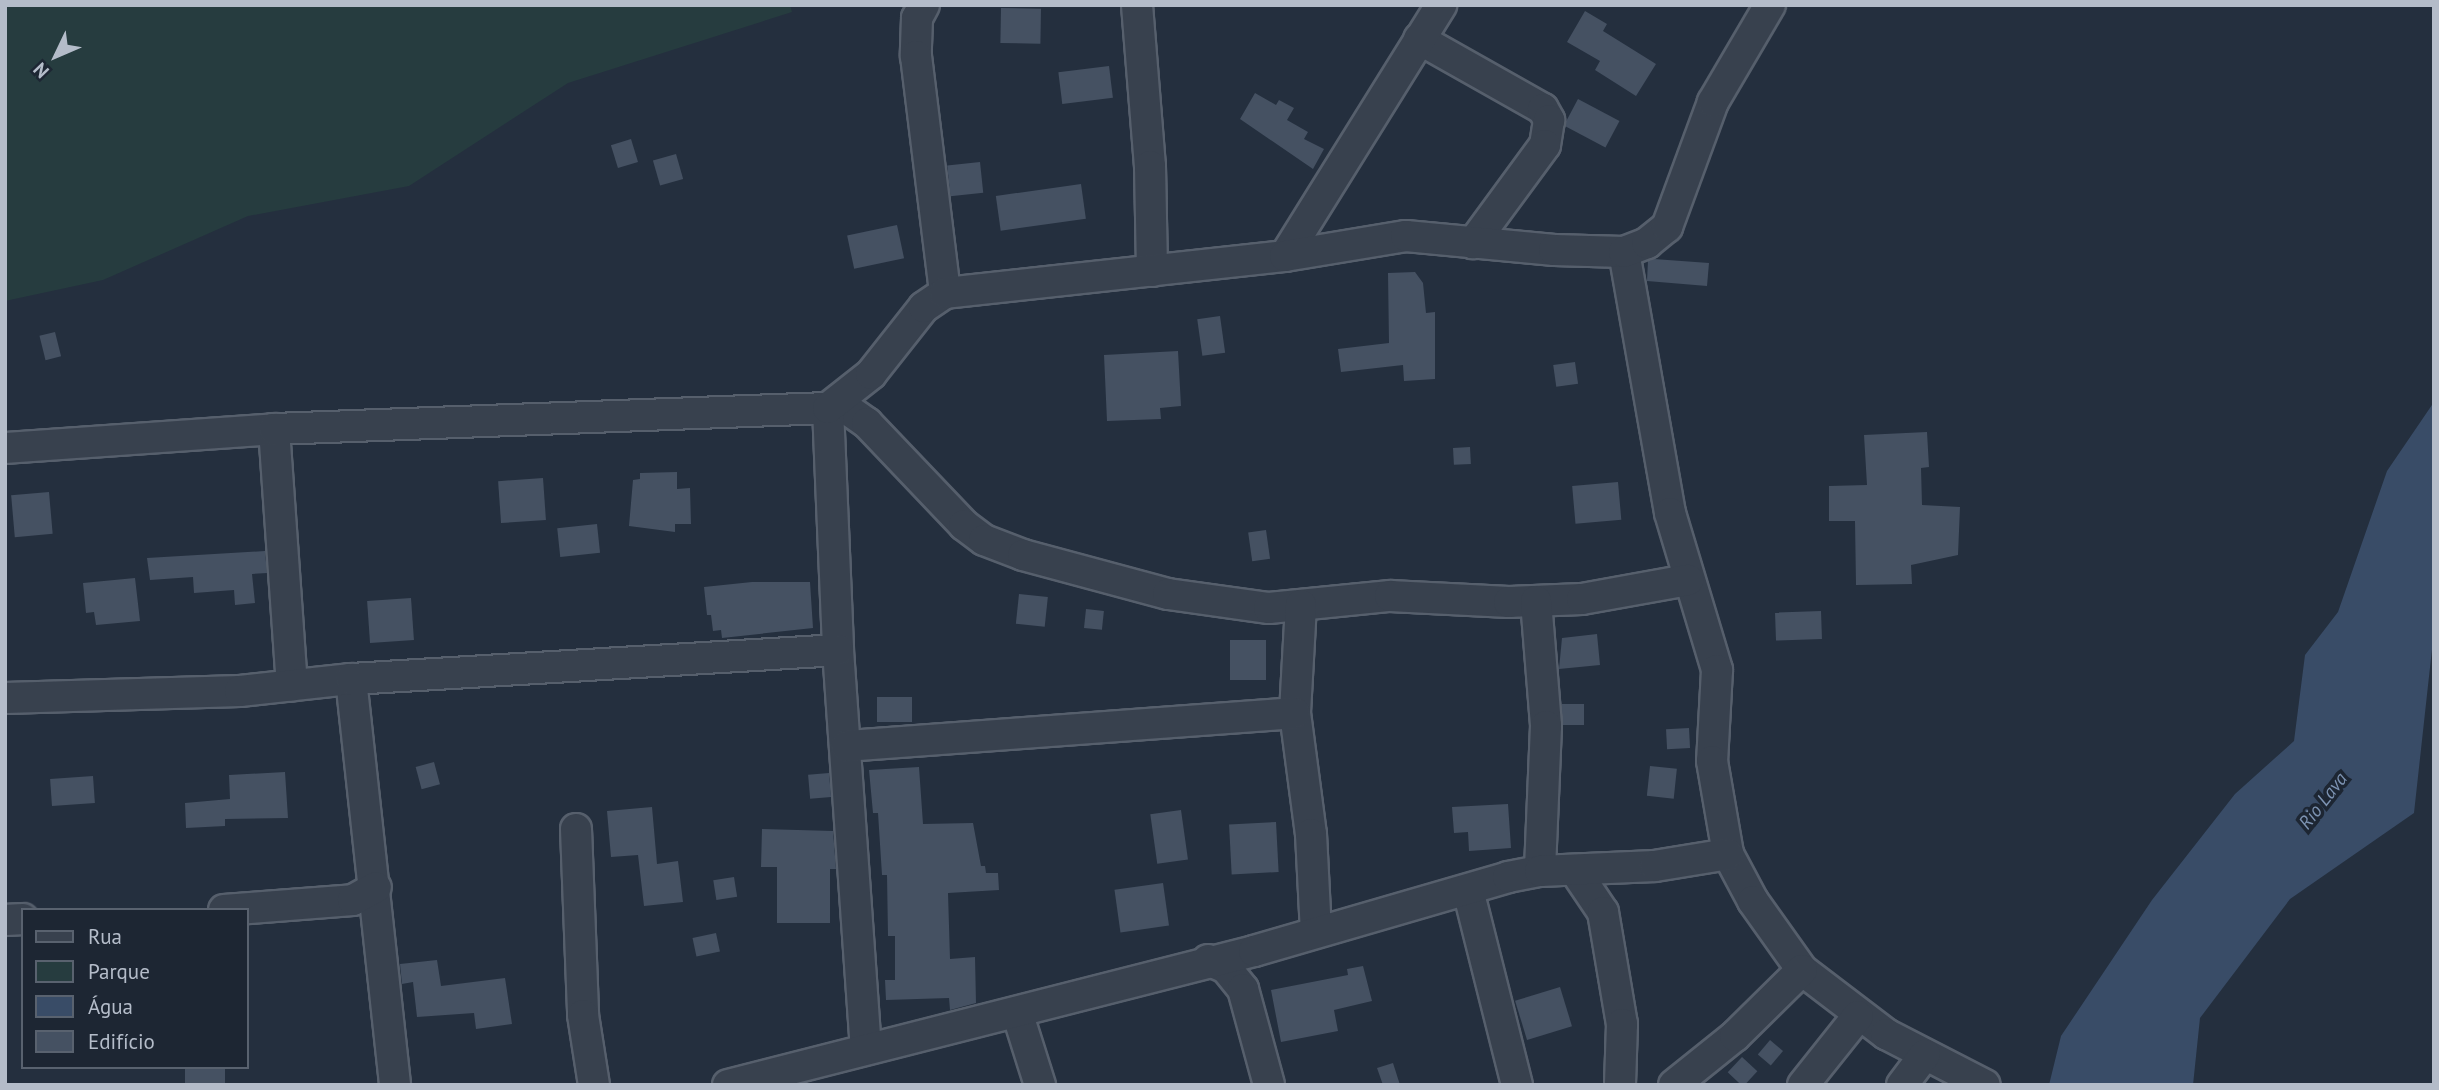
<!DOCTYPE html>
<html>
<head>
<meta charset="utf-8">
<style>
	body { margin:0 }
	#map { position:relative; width:2439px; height:1090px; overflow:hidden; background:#242f3e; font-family:"PT Sans",sans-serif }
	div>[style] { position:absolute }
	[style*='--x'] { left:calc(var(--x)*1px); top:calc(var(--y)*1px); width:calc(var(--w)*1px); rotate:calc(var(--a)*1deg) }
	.green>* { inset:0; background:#263c3f }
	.water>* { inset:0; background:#394c67 }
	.building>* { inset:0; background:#455162; transform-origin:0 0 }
	.roads { filter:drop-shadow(2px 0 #565f6c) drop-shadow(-2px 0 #565f6c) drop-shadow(0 2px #565f6c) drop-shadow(0 -2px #565f6c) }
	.minor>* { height:30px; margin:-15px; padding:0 15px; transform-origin:15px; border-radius:15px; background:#38414e }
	span { translate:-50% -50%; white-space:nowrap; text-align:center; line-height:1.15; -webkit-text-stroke:7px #1d2633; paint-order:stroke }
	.water-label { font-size:19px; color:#7c92b1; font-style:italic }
	.frame { position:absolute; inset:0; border:7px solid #b4bcc9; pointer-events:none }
	.legend { position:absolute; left:21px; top:908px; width:228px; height:161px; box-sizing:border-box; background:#1d2633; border:2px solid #59626f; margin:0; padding:9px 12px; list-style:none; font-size:21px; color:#b4bcc9 }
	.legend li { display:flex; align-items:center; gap:14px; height:35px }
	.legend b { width:35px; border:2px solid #59626f }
	.north { position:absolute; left:21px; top:21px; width:70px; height:70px; -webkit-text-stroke:5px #1d2633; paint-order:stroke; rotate:226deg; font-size:19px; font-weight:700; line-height:28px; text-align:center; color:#b4bcc9 }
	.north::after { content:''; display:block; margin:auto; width:24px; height:32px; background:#b4bcc9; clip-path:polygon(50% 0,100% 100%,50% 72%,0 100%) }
</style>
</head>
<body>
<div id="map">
	<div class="green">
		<i style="clip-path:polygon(5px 5px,790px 5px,792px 12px,568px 83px,409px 186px,248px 216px,103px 280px,5px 301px)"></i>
	</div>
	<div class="water">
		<i style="clip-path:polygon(2434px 402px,2434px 631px,2414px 813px,2290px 899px,2200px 1018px,2193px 1085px,2049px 1085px,2061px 1036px,2152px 900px,2235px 794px,2294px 741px,2305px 655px,2338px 612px,2387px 471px)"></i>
	</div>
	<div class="building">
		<i style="left:1001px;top:8px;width:40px;height:35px;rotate:1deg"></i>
		<i style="clip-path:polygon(1585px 11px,1607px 24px,1603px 31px,1656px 64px,1636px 96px,1595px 70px,1600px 61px,1567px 42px)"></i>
		<i style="left:1109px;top:66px;width:32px;height:51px;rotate:83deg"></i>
		<i style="clip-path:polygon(1255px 93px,1276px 105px,1279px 100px,1294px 108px,1287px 120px,1308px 132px,1304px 139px,1324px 149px,1313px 169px,1240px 119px)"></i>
		<i style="left:1578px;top:99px;width:47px;height:30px;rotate:28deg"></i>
		<i style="left:631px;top:139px;width:24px;height:21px;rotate:73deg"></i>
		<i style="left:676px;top:154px;width:26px;height:24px;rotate:74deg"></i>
		<i style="left:980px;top:162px;width:31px;height:33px;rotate:84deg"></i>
		<i style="left:1081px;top:184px;width:35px;height:86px;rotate:82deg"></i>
		<i style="left:897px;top:225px;width:34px;height:51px;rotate:78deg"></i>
		<i style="clip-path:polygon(1654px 259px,1709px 263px,1707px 286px,1647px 281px,1648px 261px)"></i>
		<i style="clip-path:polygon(1415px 272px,1423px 283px,1426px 313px,1435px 312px,1435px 379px,1404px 381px,1403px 365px,1341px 372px,1338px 349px,1389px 343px,1388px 273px)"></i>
		<i style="left:1220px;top:316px;width:37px;height:23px;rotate:82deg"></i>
		<i style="left:55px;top:332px;width:25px;height:16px;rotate:76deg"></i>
		<i style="clip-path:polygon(1178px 351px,1181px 406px,1160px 408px,1161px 419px,1107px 421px,1104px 355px)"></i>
		<i style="left:1575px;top:362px;width:22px;height:22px;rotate:82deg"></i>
		<i style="clip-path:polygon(1927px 432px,1929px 467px,1921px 468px,1922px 505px,1960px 507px,1958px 555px,1911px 565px,1912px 584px,1856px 585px,1855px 521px,1829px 521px,1829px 486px,1867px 485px,1864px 435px)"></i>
		<i style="left:1470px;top:447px;width:17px;height:17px;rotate:87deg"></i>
		<i style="clip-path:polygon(677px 472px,677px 489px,690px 488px,691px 524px,675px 524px,675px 532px,629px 526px,633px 480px,640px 479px,640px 473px)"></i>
		<i style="left:543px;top:478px;width:42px;height:45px;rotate:86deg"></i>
		<i style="left:1618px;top:482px;width:38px;height:46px;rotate:85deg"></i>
		<i style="left:49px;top:492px;width:42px;height:38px;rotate:85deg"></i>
		<i style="left:597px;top:524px;width:29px;height:40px;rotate:84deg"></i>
		<i style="left:1266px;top:530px;width:29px;height:18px;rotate:82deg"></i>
		<i style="clip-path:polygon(265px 551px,267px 573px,252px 574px,255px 603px,235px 605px,234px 590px,194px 593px,193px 577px,150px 580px,147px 558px)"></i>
		<i style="clip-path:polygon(135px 578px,140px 621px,96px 625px,94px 612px,86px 613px,83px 583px)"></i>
		<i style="clip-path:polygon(752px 582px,810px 582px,813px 628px,722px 638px,721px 630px,713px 631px,711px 615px,707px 615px,704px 587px)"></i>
		<i style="left:1019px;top:594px;width:29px;height:30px;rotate:6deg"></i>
		<i style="left:411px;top:598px;width:42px;height:44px;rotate:86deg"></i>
		<i style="left:1086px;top:609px;width:18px;height:19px;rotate:6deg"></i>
		<i style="left:1821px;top:611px;width:28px;height:46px;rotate:88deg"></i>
		<i style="clip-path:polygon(1597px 634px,1600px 665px,1559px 669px,1562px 638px)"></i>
		<i style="left:1230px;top:640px;width:36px;height:40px"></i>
		<i style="left:877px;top:697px;width:35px;height:25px"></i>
		<i style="left:1562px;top:704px;width:22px;height:21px"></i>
		<i style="left:1689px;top:728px;width:20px;height:23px;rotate:87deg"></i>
		<i style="left:434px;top:762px;width:23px;height:19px;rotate:75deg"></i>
		<i style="left:1650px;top:766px;width:27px;height:30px;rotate:6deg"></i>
		<i style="clip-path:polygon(919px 767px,923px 824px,973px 823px,981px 866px,985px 866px,986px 873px,998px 873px,999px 890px,948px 893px,950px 959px,975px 957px,976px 1003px,950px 1010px,949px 998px,886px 1000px,885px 980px,895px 980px,895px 936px,888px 936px,887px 875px,882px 875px,878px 813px,873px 813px,869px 770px)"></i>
		<i style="clip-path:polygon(285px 772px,288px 818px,225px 819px,225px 826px,186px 828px,185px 803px,230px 799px,229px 775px)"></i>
		<i style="left:829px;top:773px;width:24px;height:21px;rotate:85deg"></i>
		<i style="left:93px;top:776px;width:27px;height:43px;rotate:86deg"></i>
		<i style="clip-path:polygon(1508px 804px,1511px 848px,1469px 851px,1468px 832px,1454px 833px,1452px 807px)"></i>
		<i style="clip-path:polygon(652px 807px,657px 864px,678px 861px,683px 902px,644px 906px,638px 855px,611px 857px,607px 811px)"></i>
		<i style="left:1181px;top:810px;width:50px;height:31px;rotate:82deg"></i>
		<i style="left:1276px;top:822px;width:50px;height:47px;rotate:87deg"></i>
		<i style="clip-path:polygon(762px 829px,833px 831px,836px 869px,830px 869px,830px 923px,777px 923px,777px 867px,761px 867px)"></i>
		<i style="left:734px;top:877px;width:20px;height:21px;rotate:81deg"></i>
		<i style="left:1163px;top:883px;width:43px;height:49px;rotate:82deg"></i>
		<i style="left:716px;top:933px;width:19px;height:24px;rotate:78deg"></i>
		<i style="clip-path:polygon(437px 960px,441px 986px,505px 978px,512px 1024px,476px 1029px,474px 1013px,417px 1017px,413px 982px,402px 984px,400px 964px)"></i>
		<i style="clip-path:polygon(1363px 966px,1372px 1001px,1334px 1010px,1338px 1031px,1281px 1042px,1271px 990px,1348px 975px,1347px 969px)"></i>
		<i style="left:1560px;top:987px;width:41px;height:47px;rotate:73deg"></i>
		<i style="left:1770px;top:1040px;width:17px;height:19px;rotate:40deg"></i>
		<i style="left:1742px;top:1057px;width:21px;height:21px;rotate:43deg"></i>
		<i style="clip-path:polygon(1393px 1063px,1400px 1085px,1383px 1085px,1377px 1068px)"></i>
		<i style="left:185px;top:1067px;width:40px;height:18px"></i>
	</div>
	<div class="roads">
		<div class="minor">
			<i style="--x:924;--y:5;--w:15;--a:118"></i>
			<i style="--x:917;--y:18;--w:38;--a:92"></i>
			<i style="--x:916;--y:56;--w:239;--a:83"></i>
			<i style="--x:1137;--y:5;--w:162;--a:85.4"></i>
			<i style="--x:1150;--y:166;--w:105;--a:88.9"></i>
			<i style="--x:1419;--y:39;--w:142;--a:29.4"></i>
			<i style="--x:1543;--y:109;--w:13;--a:61"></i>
			<i style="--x:1549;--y:120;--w:25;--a:99"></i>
			<i style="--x:1545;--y:145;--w:122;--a:126.3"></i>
			<i style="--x:1624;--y:252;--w:265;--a:80"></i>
			<i style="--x:1670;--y:513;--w:164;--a:73.3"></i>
			<i style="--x:1717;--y:670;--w:91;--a:93.1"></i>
			<i style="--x:1712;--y:761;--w:94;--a:80.2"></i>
			<i style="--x:1728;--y:854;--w:53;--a:62"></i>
			<i style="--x:1753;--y:901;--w:85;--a:54.6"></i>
			<i style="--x:1802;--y:970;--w:106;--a:37.3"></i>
			<i style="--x:1886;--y:1034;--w:111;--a:27.3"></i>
			<i style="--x:1285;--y:256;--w:296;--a:-58.1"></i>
			<i style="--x:837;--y:402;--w:37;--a:35"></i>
			<i style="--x:867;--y:423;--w:141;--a:46.4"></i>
			<i style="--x:964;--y:525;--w:25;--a:37"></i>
			<i style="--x:984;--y:540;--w:42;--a:21"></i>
			<i style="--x:1023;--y:555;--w:150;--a:15.1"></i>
			<i style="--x:1168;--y:594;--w:102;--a:7.9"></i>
			<i style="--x:1269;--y:608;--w:122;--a:-5.7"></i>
			<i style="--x:1390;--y:596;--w:119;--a:2.9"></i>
			<i style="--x:1509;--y:602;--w:73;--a:-2.4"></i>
			<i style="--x:1582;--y:599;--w:108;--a:-10.2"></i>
			<i style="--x:828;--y:408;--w:242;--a:87.6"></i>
			<i style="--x:838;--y:650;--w:398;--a:86"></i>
			<i style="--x:274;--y:429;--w:257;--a:86"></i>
			<i style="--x:5;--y:448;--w:270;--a:-4"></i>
			<i style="--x:274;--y:429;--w:554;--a:-2.17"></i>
			<i style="--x:828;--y:408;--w:55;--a:-38.3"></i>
			<i style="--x:871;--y:374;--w:85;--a:-51.7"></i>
			<i style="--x:924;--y:307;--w:25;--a:-34"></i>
			<i style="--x:945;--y:293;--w:342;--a:-6.2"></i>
			<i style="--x:1285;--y:256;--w:123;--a:-9.4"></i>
			<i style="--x:1406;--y:236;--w:149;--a:5.4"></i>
			<i style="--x:1554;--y:250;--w:70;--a:1.6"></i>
			<i style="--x:1624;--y:252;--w:25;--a:-21"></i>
			<i style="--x:1647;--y:243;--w:26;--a:-39"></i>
			<i style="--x:1667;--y:227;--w:133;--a:-69.8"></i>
			<i style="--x:1713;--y:102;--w:113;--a:-59.6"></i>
			<i style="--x:1536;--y:601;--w:125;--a:85.4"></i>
			<i style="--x:1546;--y:726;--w:145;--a:92.4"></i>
			<i style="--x:1301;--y:605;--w:108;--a:93.2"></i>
			<i style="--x:1295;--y:713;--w:122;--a:82.5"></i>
			<i style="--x:1311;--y:834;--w:98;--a:87.1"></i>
			<i style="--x:351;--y:679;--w:408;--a:83.8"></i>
			<i style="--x:5;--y:698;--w:235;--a:-1.7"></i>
			<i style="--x:240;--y:691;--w:112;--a:-6.2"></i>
			<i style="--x:351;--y:679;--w:488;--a:-3.4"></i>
			<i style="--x:846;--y:746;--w:450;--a:-4.2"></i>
			<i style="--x:576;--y:829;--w:186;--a:87.8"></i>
			<i style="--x:583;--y:1015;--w:71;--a:81.1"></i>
			<i style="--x:1576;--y:872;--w:48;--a:56"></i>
			<i style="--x:1603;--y:912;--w:114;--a:80.4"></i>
			<i style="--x:1622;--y:1024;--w:61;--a:91.9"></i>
			<i style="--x:1468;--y:890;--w:201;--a:75.9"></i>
			<i style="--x:224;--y:910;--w:129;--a:-4.4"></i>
			<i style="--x:353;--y:900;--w:26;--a:-29"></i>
			<i style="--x:5;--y:920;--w:18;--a:-3"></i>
			<i style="--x:1208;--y:960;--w:20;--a:24"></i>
			<i style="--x:1226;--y:968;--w:27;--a:51"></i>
			<i style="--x:1243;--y:989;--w:99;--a:74.8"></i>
			<i style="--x:1017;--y:1012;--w:77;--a:72.5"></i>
			<i style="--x:728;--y:1085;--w:543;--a:-14.29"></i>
			<i style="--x:1254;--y:951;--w:265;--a:-16.2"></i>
			<i style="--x:1508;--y:877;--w:33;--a:-11"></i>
			<i style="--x:1540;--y:871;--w:115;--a:-2.5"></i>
			<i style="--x:1655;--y:866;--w:74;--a:-9.3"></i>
			<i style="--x:1674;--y:1085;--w:78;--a:-38.8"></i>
			<i style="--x:1735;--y:1036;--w:94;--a:-44.6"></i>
			<i style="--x:1803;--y:1085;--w:88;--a:-51.4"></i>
			<i style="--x:1902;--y:1085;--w:38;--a:-53"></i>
		</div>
	</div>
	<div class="water-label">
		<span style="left:2323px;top:801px;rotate:-52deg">Rio Lava</span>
	</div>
	<div class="frame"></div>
	<ul class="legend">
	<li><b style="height:9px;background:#38414e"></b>Rua</li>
	<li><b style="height:19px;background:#263c3f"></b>Parque</li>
	<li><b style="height:19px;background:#394c67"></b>Água</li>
	<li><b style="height:19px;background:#455162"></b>Edifício</li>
	</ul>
	<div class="north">N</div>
</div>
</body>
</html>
